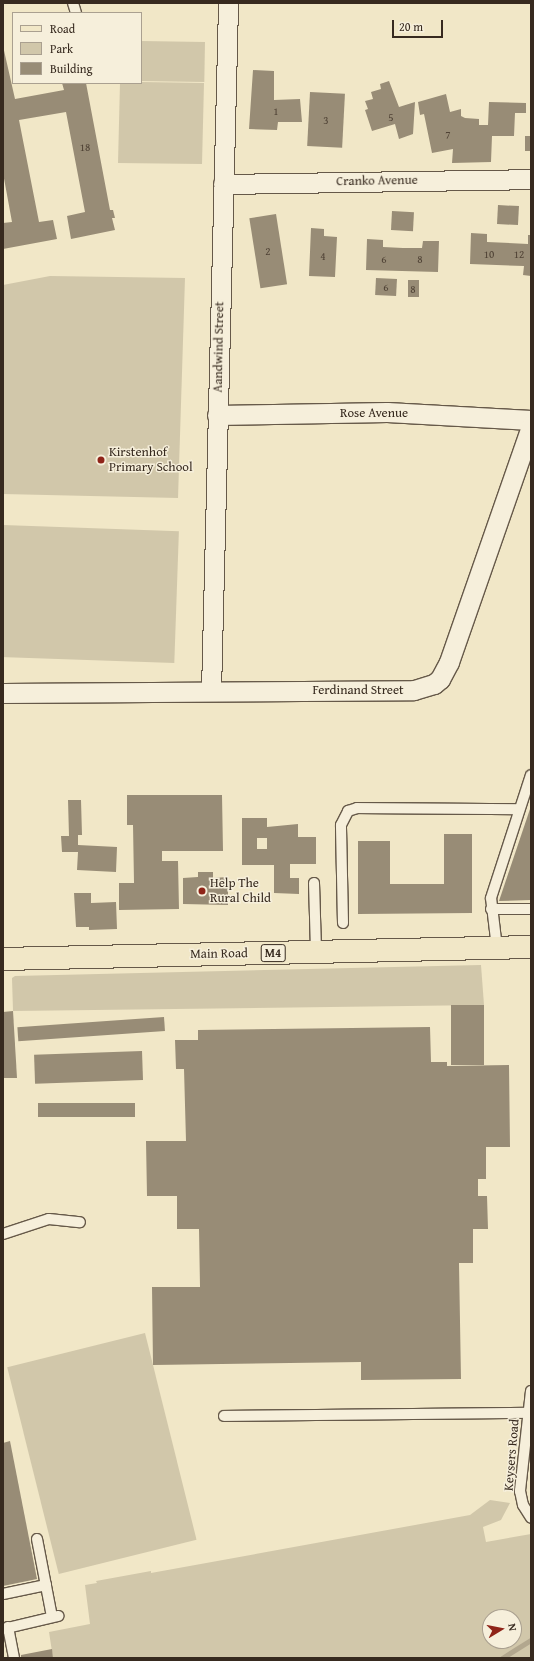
<!DOCTYPE html>
<html>
<head>
<meta charset="utf-8">
<style>
	body { margin:0 }
	#map { position:relative; width:534px; height:1661px; overflow:hidden; background:#f1e7c7; font-family:"Gentium Book Plus",serif }
	div>[style] { position:absolute }
	[style*='--x'] { left:calc(var(--x)*1px); top:calc(var(--y)*1px); width:calc(var(--w)*1px); rotate:calc(var(--a)*1deg) }
	.green>* { inset:0; background:#d1c7aa; transform-origin:0 0 }
	.stream>* { height:5px; margin:-2.5px; padding:0 2.5px; transform-origin:2.5px; border-radius:2.5px; background:#b2a78e }
	.building>* { inset:0; background:#988c76; transform-origin:0 0 }
	.roads { filter:drop-shadow(1px 0 #665949) drop-shadow(-1px 0 #665949) drop-shadow(0 1px #665949) drop-shadow(0 -1px #665949) }
	.lane>* { height:10px; margin:-5px; padding:0 5px; transform-origin:5px; border-radius:5px; background:#f6efdb }
	.street>* { height:19px; margin:-9.5px; padding:0 9.5px; transform-origin:9.5px; border-radius:9.5px; background:#f6efdb }
	.primary>* { height:22px; margin:-11px; padding:0 11px; transform-origin:11px; border-radius:11px; background:#f1e7c7 }
	.dots>* { width:11px; height:11px; translate:-50% -50%; box-sizing:border-box; border:2px solid #f6efdb; border-radius:50% }
	span { translate:-50% -50%; white-space:nowrap; text-align:center; line-height:1.15; -webkit-text-stroke:3px #f6efdb; paint-order:stroke }
	.number-label { font-size:11px; color:#4f4235 }
	.number-label span { -webkit-text-stroke-width:0 }
	.shield-label span { padding:1px 3px; background:#f6efdb; border:1px solid; border-radius:3px; -webkit-text-stroke-width:0 }
	.shield-label { font-size:12px; color:#372a1f; font-weight:700 }
	.street-label { font-size:13px; color:#372a1f }
	.poi-label { font-size:13px; color:#372a1f }
	.left { translate:0 -50%; text-align:left }
	.frame { position:absolute; inset:0; border:4px solid #372a1f; pointer-events:none }
	.legend { position:absolute; left:12px; top:12px; width:130px; height:72px; box-sizing:border-box; background:#f6efdb; border:1px solid #aaa090; margin:0; padding:5px 7px; list-style:none; font-size:12px; color:#372a1f }
	.legend li { display:flex; align-items:center; gap:8px; height:20px }
	.legend b { width:20px; border:1px solid #aaa090 }
	.north { position:absolute; left:482px; top:1609px; width:40px; height:40px; box-sizing:border-box; background:#f6efdb; border:1px solid #aaa090; border-radius:50%; rotate:80deg; font-size:11px; font-weight:700; line-height:16px; text-align:center; color:#372a1f }
	.north::after { content:''; display:block; margin:auto; width:14px; height:18px; background:#8f2418; clip-path:polygon(50% 0,100% 100%,50% 72%,0 100%) }
	.scale { position:absolute; left:392px; top:20px; width:51px; height:18px; box-sizing:border-box; border:2px solid #372a1f; border-top:0; padding-left:5px; font-size:12px; line-height:14px; white-space:nowrap; color:#372a1f; -webkit-text-stroke:3px #f6efdb; paint-order:stroke }
</style>
</head>
<body>
<div id="map">
	<div class="green">
		<i style="left:141px;top:41px;width:64px;height:40px;rotate:1deg"></i>
		<i style="clip-path:polygon(141px 82px,204px 83px,202px 164px,118px 163px,120px 83px)"></i>
		<i style="clip-path:polygon(50px 276px,185px 278px,178px 498px,3px 494px,3px 285px)"></i>
		<i style="left:3px;top:525px;width:176px;height:132px;rotate:2deg"></i>
		<i style="clip-path:polygon(481px 965px,484px 1005px,13px 1011px,12px 978px,15px 976px)"></i>
		<i style="left:145px;top:1333px;width:213px;height:142px;rotate:76deg"></i>
		<i style="clip-path:polygon(evenodd,490px 1500px,510px 1503px,501px 1520px,483px 1527px,486px 1542px,531px 1534px,531px 1658px,53px 1658px,49px 1632px,90px 1624px,85px 1585px,97px 1583px,96px 1581px,151px 1571px,151px 1573px,470px 1515px,490px 1500px,490px 1617px,514px 1617px,514px 1641px,490px 1641px,490px 1617px)"></i>
	</div>
	<div class="stream">
		<i style="--x:502;--y:1658;--w:34;--a:-32"></i>
	</div>
	<div class="building">
		<i style="clip-path:polygon(3px 46px,15px 99px,64px 90px,62px 83px,86px 83px,110px 210px,113px 210px,115px 218px,112px 218px,115px 230px,71px 239px,67px 216px,85px 212px,66px 112px,19px 120px,39px 222px,53px 220px,57px 239px,3px 249px,3px 223px,12px 222px,3px 173px)"></i>
		<i style="clip-path:polygon(253px 70px,274px 71px,274px 100px,300px 99px,302px 122px,278px 122px,277px 130px,249px 129px)"></i>
		<i style="clip-path:polygon(389px 81px,399px 107px,415px 102px,413px 134px,399px 139px,395px 124px,372px 131px,365px 110px,368px 109px,365px 101px,373px 99px,371px 92px,381px 89px,380px 84px)"></i>
		<i style="left:310px;top:92px;width:35px;height:54px;rotate:3deg"></i>
		<i style="clip-path:polygon(446px 94px,450px 112px,461px 109px,461px 116px,465px 118px,479px 119px,479px 125px,488px 125px,489px 102px,526px 103px,526px 113px,515px 113px,514px 136px,492px 136px,491px 162px,452px 163px,453px 149px,432px 153px,424px 114px,420px 115px,418px 102px)"></i>
		<i style="left:525px;top:136px;width:6px;height:15px"></i>
		<i style="left:498px;top:205px;width:21px;height:19px;rotate:3deg"></i>
		<i style="left:392px;top:211px;width:22px;height:19px;rotate:3deg"></i>
		<i style="left:276px;top:214px;width:71px;height:27px;rotate:81deg"></i>
		<i style="clip-path:polygon(311px 228px,324px 229px,324px 236px,337px 237px,335px 277px,309px 276px)"></i>
		<i style="clip-path:polygon(471px 233px,487px 234px,487px 242px,528px 244px,528px 235px,531px 235px,531px 276px,523px 275px,524px 266px,470px 264px)"></i>
		<i style="clip-path:polygon(367px 239px,383px 240px,383px 247px,403px 248px,422px 248px,423px 241px,439px 241px,438px 272px,366px 270px)"></i>
		<i style="left:376px;top:278px;width:21px;height:17px;rotate:3deg"></i>
		<i style="left:408px;top:280px;width:11px;height:17px"></i>
		<i style="clip-path:polygon(127px 795px,222px 795px,223px 851px,162px 851px,162px 861px,178px 861px,179px 909px,119px 910px,119px 883px,134px 883px,133px 825px,127px 825px)"></i>
		<i style="clip-path:polygon(68px 800px,81px 800px,82px 835px,78px 835px,78px 845px,117px 847px,116px 872px,77px 870px,78px 852px,62px 852px,61px 836px,69px 836px)"></i>
		<i style="clip-path:polygon(531px 806px,531px 900px,499px 901px)"></i>
		<i style="clip-path:polygon(evenodd,242px 818px,267px 818px,267px 827px,298px 824px,298px 837px,316px 837px,316px 864px,290px 864px,290px 878px,299px 878px,299px 894px,274px 893px,274px 865px,242px 865px,242px 818px,257px 838px,267px 838px,267px 849px,257px 849px,257px 838px)"></i>
		<i style="clip-path:polygon(444px 834px,472px 834px,472px 913px,358px 914px,358px 841px,390px 841px,390px 884px,444px 884px)"></i>
		<i style="clip-path:polygon(198px 872px,213px 872px,213px 878px,228px 877px,228px 905px,183px 904px,183px 878px,198px 877px)"></i>
		<i style="clip-path:polygon(74px 893px,91px 893px,91px 903px,116px 902px,117px 929px,89px 930px,89px 927px,76px 927px)"></i>
		<i style="left:451px;top:1005px;width:33px;height:60px"></i>
		<i style="clip-path:polygon(13px 1011px,17px 1078px,3px 1078px,3px 1012px)"></i>
		<i style="left:164px;top:1017px;width:14px;height:147px;rotate:86deg"></i>
		<i style="clip-path:polygon(430px 1027px,431px 1062px,447px 1062px,447px 1066px,509px 1065px,510px 1147px,486px 1147px,486px 1179px,478px 1179px,478px 1196px,487px 1196px,488px 1229px,473px 1229px,473px 1263px,459px 1263px,461px 1379px,361px 1380px,361px 1362px,153px 1365px,152px 1287px,200px 1287px,199px 1229px,177px 1229px,177px 1196px,147px 1196px,146px 1141px,186px 1141px,184px 1069px,176px 1069px,175px 1040px,198px 1040px,198px 1030px)"></i>
		<i style="left:142px;top:1051px;width:29px;height:108px;rotate:88deg"></i>
		<i style="left:135px;top:1103px;width:14px;height:97px;rotate:90deg"></i>
		<i style="clip-path:polygon(10px 1441px,37px 1579px,3px 1586px,3px 1443px)"></i>
		<i style="clip-path:polygon(52px 1649px,53px 1658px,21px 1658px,21px 1655px)"></i>
	</div>
	<div class="roads">
		<div class="lane">
			<i style="--x:73;--y:3;--w:10;--a:73"></i>
			<i style="--x:314;--y:883;--w:69;--a:88.3"></i>
			<i style="--x:491;--y:909;--w:40;--a:0"></i>
			<i style="--x:343;--y:923;--w:98;--a:-91.2"></i>
			<i style="--x:341;--y:825;--w:16;--a:-63"></i>
			<i style="--x:348;--y:811;--w:9;--a:-18"></i>
			<i style="--x:357;--y:808;--w:162;--a:0.4"></i>
			<i style="--x:497;--y:948;--w:50;--a:-96.8"></i>
			<i style="--x:491;--y:898;--w:129;--a:-72"></i>
			<i style="--x:3;--y:1234;--w:48;--a:-18.1"></i>
			<i style="--x:49;--y:1219;--w:31;--a:6"></i>
			<i style="--x:531;--y:1391;--w:101;--a:96.3"></i>
			<i style="--x:520;--y:1491;--w:14;--a:78"></i>
			<i style="--x:523;--y:1505;--w:15;--a:58"></i>
			<i style="--x:224;--y:1416;--w:305;--a:-0.6"></i>
			<i style="--x:37;--y:1539;--w:79;--a:79.1"></i>
			<i style="--x:3;--y:1594;--w:44;--a:-11.8"></i>
			<i style="--x:8;--y:1627;--w:32;--a:79"></i>
			<i style="--x:3;--y:1629;--w:57;--a:-13.3"></i>
		</div>
		<div class="street">
			<i style="--x:223;--y:184;--w:308;--a:-0.9"></i>
			<i style="--x:217;--y:415;--w:170;--a:-1"></i>
			<i style="--x:387;--y:412;--w:144;--a:3.2"></i>
			<i style="--x:211;--y:691;--w:688;--a:-88.58"></i>
			<i style="--x:3;--y:693;--w:411;--a:-0.4"></i>
			<i style="--x:414;--y:690;--w:21;--a:-17"></i>
			<i style="--x:434;--y:684;--w:8;--a:-40"></i>
			<i style="--x:440;--y:679;--w:19;--a:-62"></i>
			<i style="--x:449;--y:662;--w:250;--a:-70.8"></i>
		</div>
		<div class="primary">
			<i style="--x:3;--y:959;--w:528;--a:-1.3"></i>
		</div>
	</div>
	<div class="dots">
		<i style="left:101px;top:460px;background:#8f2418"></i>
		<i style="left:202px;top:891px;background:#8f2418"></i>
	</div>
	<div class="number-label">
		<span style="left:276px;top:111px">1</span>
		<span style="left:391px;top:117px">5</span>
		<span style="left:326px;top:120px">3</span>
		<span style="left:448px;top:134px">7</span>
		<span style="left:85px;top:147px">18</span>
		<span style="left:268px;top:251px">2</span>
		<span style="left:489px;top:254px">10</span>
		<span style="left:519px;top:254px">12</span>
		<span style="left:323px;top:256px">4</span>
		<span style="left:384px;top:259px">6</span>
		<span style="left:420px;top:259px">8</span>
		<span style="left:386px;top:287px">6</span>
		<span style="left:413px;top:289px">8</span>
	</div>
	<div class="shield-label">
		<span style="left:273px;top:953px">M4</span>
	</div>
	<div class="street-label">
		<span style="left:377px;top:181px;rotate:-1deg">Cranko Avenue</span>
		<span style="left:219px;top:347px;rotate:-89deg">Aandwind Street</span>
		<span style="left:374px;top:413px">Rose Avenue</span>
		<span style="left:358px;top:690px">Ferdinand Street</span>
		<span style="left:219px;top:954px;rotate:-1deg">Main Road</span>
		<span style="left:512px;top:1455px;rotate:-85deg">Keysers Road</span>
	</div>
	<div class="poi-label">
		<span class="left" style="left:109px;top:460px">Kirstenhof<br>Primary School</span>
		<span class="left" style="left:210px;top:891px">Help The<br>Rural Child</span>
	</div>
	<div class="frame"></div>
	<ul class="legend">
	<li><b style="height:5px;background:#f1e7c7"></b>Road</li>
	<li><b style="height:11px;background:#d1c7aa"></b>Park</li>
	<li><b style="height:11px;background:#988c76"></b>Building</li>
	</ul>
	<div class="north">N</div>
	<div class="scale">20 m</div>
</div>
</body>
</html>
